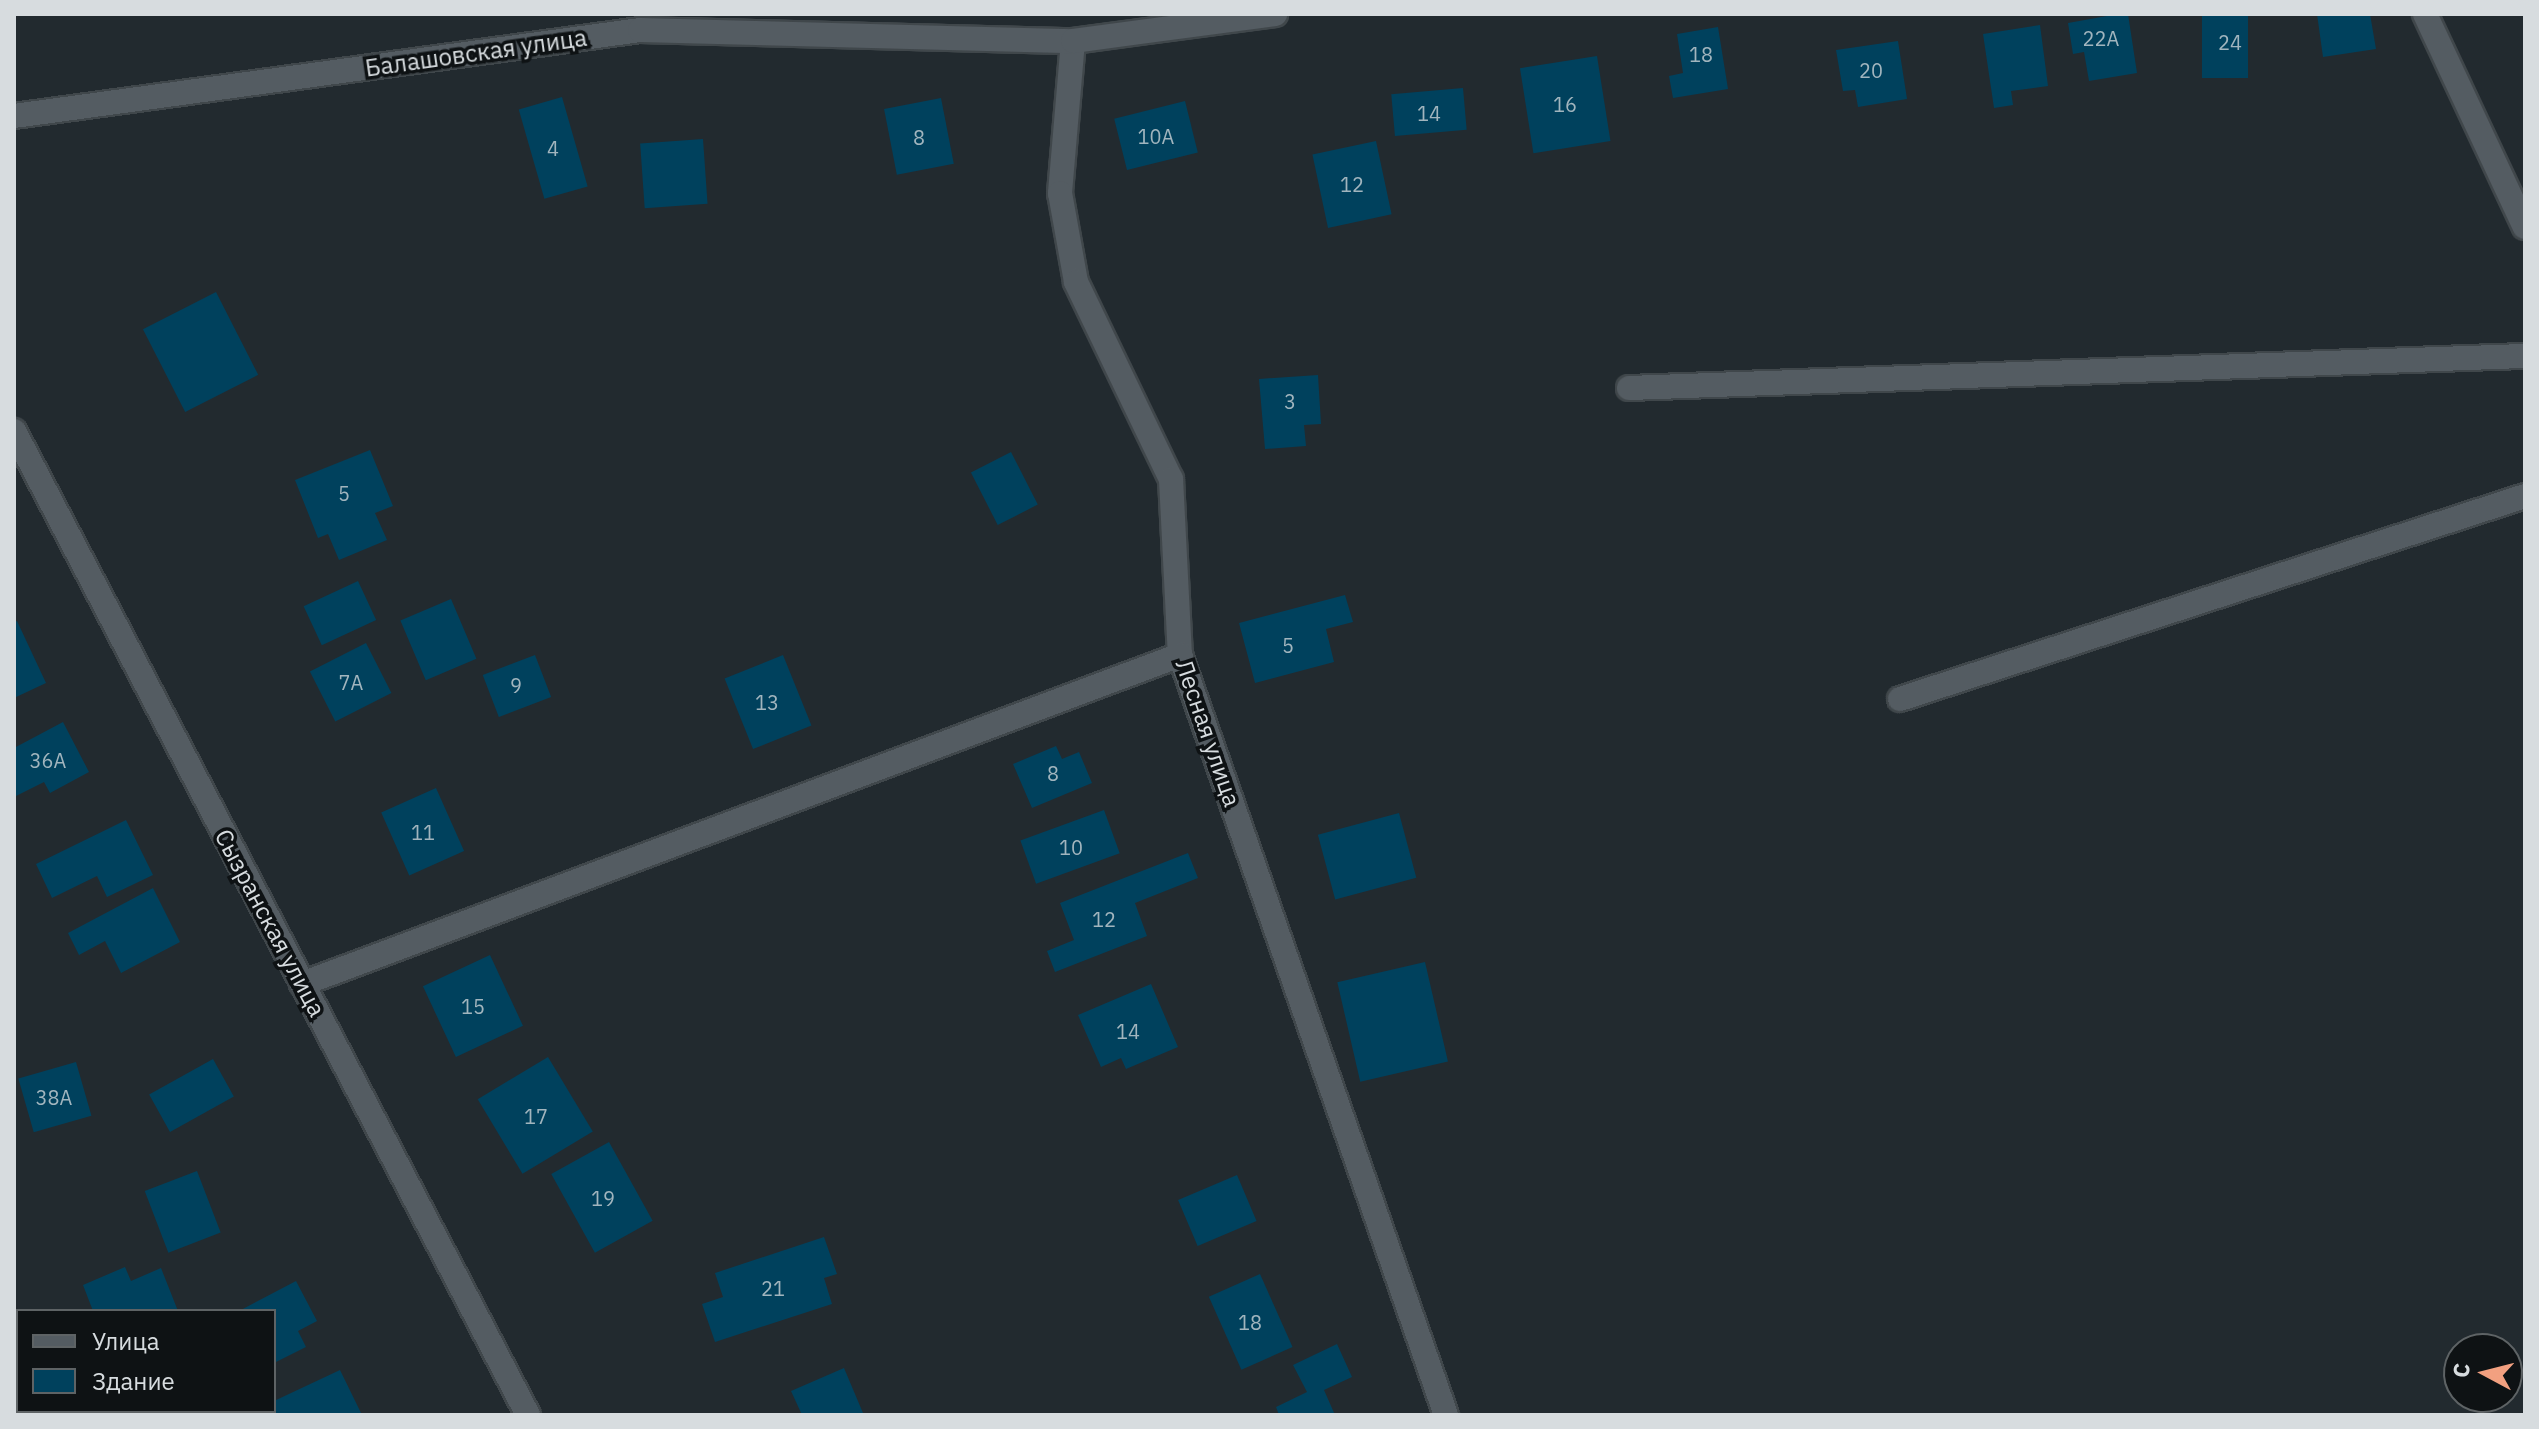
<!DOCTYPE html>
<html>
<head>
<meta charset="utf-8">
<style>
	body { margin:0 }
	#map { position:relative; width:2539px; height:1429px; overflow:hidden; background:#222a2f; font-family:"IBM Plex Sans",sans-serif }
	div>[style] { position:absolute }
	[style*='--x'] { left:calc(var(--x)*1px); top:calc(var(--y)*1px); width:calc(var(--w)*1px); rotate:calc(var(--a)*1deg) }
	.building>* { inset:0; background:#00415d; transform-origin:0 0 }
	.roads { filter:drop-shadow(2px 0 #40474b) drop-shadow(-2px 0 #40474b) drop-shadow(0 2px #40474b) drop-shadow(0 -2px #40474b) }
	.minor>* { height:24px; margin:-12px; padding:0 12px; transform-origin:12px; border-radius:12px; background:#545c62 }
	span { translate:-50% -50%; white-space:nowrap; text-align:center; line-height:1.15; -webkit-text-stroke:7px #0e1214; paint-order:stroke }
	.number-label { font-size:20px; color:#a1b5be }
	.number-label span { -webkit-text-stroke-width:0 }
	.street-label { font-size:24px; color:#d7dcdf }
	.frame { position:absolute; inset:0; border:16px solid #d7dcdf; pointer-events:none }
	.legend { position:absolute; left:16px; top:1309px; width:260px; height:104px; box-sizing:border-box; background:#0e1214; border:2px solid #5e6365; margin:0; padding:10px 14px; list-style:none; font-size:24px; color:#d7dcdf }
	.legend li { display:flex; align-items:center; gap:16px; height:40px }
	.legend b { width:40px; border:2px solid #5e6365 }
	.north { position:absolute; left:2443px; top:1333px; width:80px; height:80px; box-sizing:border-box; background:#0e1214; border:2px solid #5e6365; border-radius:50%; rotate:277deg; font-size:22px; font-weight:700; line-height:32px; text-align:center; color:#d7dcdf }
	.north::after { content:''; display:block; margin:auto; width:28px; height:36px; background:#f2a080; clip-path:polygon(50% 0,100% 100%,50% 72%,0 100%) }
</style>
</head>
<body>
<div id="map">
	<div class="building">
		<i style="clip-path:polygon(2118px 14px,2128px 14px,2137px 73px,2089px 81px,2084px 52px,2073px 54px,2068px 23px)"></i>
		<i style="left:2202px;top:14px;width:46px;height:64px"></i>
		<i style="clip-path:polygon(2317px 14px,2370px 14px,2376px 49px,2323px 57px)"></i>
		<i style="clip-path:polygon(2040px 25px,2048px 86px,2011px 91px,2013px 105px,1994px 108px,1983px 34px)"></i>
		<i style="clip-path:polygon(1718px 27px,1728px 89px,1673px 98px,1669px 76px,1683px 73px,1677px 34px)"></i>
		<i style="clip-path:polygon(1898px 41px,1907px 99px,1858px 107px,1855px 90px,1843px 91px,1836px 50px)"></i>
		<i style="left:1597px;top:56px;width:86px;height:78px;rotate:81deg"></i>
		<i style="left:1463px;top:88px;width:42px;height:72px;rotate:85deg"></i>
		<i style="left:562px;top:97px;width:93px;height:45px;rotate:74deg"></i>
		<i style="left:941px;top:98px;width:67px;height:58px;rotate:79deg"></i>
		<i style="left:1185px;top:101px;width:53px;height:73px;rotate:76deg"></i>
		<i style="left:703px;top:139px;width:65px;height:63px;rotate:86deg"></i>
		<i style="left:1376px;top:141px;width:75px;height:65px;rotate:78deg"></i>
		<i style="left:216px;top:292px;width:93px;height:82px;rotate:63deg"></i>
		<i style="clip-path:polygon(1318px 375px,1321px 424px,1304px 425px,1306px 446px,1265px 449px,1259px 379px)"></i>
		<i style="clip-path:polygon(370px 450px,393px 506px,375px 513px,387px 540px,339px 560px,328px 534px,318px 538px,295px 480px)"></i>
		<i style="left:1011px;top:452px;width:59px;height:45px;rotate:63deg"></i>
		<i style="left:358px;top:581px;width:43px;height:60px;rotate:65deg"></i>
		<i style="clip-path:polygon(1345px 595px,1353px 622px,1326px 629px,1334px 662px,1255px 683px,1239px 623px)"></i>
		<i style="left:451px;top:599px;width:65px;height:55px;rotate:67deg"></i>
		<i style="clip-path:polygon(17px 621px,46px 683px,14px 698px,14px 622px)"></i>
		<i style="left:366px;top:643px;width:56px;height:63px;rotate:63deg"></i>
		<i style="left:535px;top:655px;width:45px;height:56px;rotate:69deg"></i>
		<i style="left:783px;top:655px;width:76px;height:63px;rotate:68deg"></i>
		<i style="clip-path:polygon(63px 722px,89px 772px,50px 793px,44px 782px,14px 797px,14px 748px)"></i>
		<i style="clip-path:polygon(1056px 746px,1062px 759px,1079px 752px,1092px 783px,1032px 808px,1013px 764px)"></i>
		<i style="left:436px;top:788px;width:69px;height:60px;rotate:66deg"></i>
		<i style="left:1104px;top:810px;width:46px;height:89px;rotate:70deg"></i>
		<i style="left:1399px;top:813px;width:67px;height:84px;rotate:75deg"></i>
		<i style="clip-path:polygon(126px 820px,153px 875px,107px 897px,97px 876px,52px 898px,36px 864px)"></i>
		<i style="clip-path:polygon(1188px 853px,1198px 878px,1135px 903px,1147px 936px,1055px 972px,1047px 951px,1074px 940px,1060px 903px)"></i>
		<i style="clip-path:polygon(153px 888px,180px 942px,121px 973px,105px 941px,79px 955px,68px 933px)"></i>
		<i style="left:490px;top:955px;width:78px;height:74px;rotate:65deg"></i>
		<i style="left:1425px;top:962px;width:102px;height:90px;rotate:77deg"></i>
		<i style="clip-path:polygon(1151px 984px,1178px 1047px,1126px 1069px,1121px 1058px,1101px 1067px,1078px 1015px)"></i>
		<i style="left:548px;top:1057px;width:87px;height:82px;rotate:59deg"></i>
		<i style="left:213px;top:1059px;width:43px;height:73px;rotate:61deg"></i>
		<i style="left:76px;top:1062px;width:56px;height:60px;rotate:74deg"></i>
		<i style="left:609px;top:1142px;width:90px;height:66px;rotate:61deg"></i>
		<i style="left:197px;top:1171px;width:66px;height:56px;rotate:69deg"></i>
		<i style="left:1237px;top:1175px;width:50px;height:64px;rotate:67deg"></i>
		<i style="clip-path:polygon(824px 1237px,837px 1274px,824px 1278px,832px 1304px,715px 1342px,702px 1304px,723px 1297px,715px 1273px)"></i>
		<i style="clip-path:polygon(125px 1267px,131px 1281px,161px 1268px,178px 1311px,93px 1311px,83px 1285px)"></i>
		<i style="left:1260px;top:1274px;width:80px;height:56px;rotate:66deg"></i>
		<i style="clip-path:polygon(296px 1281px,317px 1321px,298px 1331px,306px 1347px,274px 1363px,274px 1311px,239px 1311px)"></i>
		<i style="clip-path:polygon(1337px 1344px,1352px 1377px,1324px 1390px,1335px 1415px,1279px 1415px,1276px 1407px,1307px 1392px,1293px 1365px)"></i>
		<i style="clip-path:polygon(844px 1368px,863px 1413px,802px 1415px,791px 1391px)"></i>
		<i style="clip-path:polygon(340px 1370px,362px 1415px,257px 1415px,274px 1411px,274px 1401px)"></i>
	</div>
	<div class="roads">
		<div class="minor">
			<i style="--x:2425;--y:14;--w:235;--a:64.9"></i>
			<i style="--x:1073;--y:41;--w:153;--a:94.9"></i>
			<i style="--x:1060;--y:193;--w:90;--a:79.8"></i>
			<i style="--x:1076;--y:282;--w:219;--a:64.3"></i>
			<i style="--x:1171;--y:479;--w:176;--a:87.1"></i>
			<i style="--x:1180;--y:655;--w:805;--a:70.71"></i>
			<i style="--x:14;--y:116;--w:632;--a:-7.82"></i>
			<i style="--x:640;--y:30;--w:433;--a:1.5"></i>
			<i style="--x:1073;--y:41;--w:204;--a:-7.6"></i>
			<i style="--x:1629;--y:388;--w:897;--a:-2.05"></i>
			<i style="--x:14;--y:431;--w:1110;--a:62.42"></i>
			<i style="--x:1900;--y:699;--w:657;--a:-17.99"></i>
			<i style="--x:302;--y:984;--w:938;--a:-20.54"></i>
		</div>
	</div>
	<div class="number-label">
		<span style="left:2101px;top:38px">22А</span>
		<span style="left:2230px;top:42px">24</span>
		<span style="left:1701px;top:54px">18</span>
		<span style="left:1871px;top:70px">20</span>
		<span style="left:1565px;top:104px">16</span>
		<span style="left:1429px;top:113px">14</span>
		<span style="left:1156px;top:136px">10А</span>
		<span style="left:919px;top:137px">8</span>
		<span style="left:553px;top:148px">4</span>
		<span style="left:1352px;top:184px">12</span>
		<span style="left:1290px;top:401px">3</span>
		<span style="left:344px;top:493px">5</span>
		<span style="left:1288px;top:645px">5</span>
		<span style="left:351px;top:682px">7А</span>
		<span style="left:516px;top:685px">9</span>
		<span style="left:767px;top:702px">13</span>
		<span style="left:48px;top:760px">36А</span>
		<span style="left:1053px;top:773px">8</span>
		<span style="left:423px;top:832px">11</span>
		<span style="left:1071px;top:847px">10</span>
		<span style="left:1104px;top:919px">12</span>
		<span style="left:473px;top:1006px">15</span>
		<span style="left:1128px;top:1031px">14</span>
		<span style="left:54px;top:1097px">38А</span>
		<span style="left:536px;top:1116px">17</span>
		<span style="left:603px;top:1198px">19</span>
		<span style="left:773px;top:1288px">21</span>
		<span style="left:1250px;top:1322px">18</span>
	</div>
	<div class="street-label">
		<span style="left:476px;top:53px;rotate:-8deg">Балашовская улица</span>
		<span style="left:1208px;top:733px;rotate:71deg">Лесная улица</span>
		<span style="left:270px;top:923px;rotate:62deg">Сызранская улица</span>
	</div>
	<div class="frame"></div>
	<ul class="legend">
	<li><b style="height:10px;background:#545c62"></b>Улица</li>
	<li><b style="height:22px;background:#00415d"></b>Здание</li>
	</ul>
	<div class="north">С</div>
</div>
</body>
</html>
